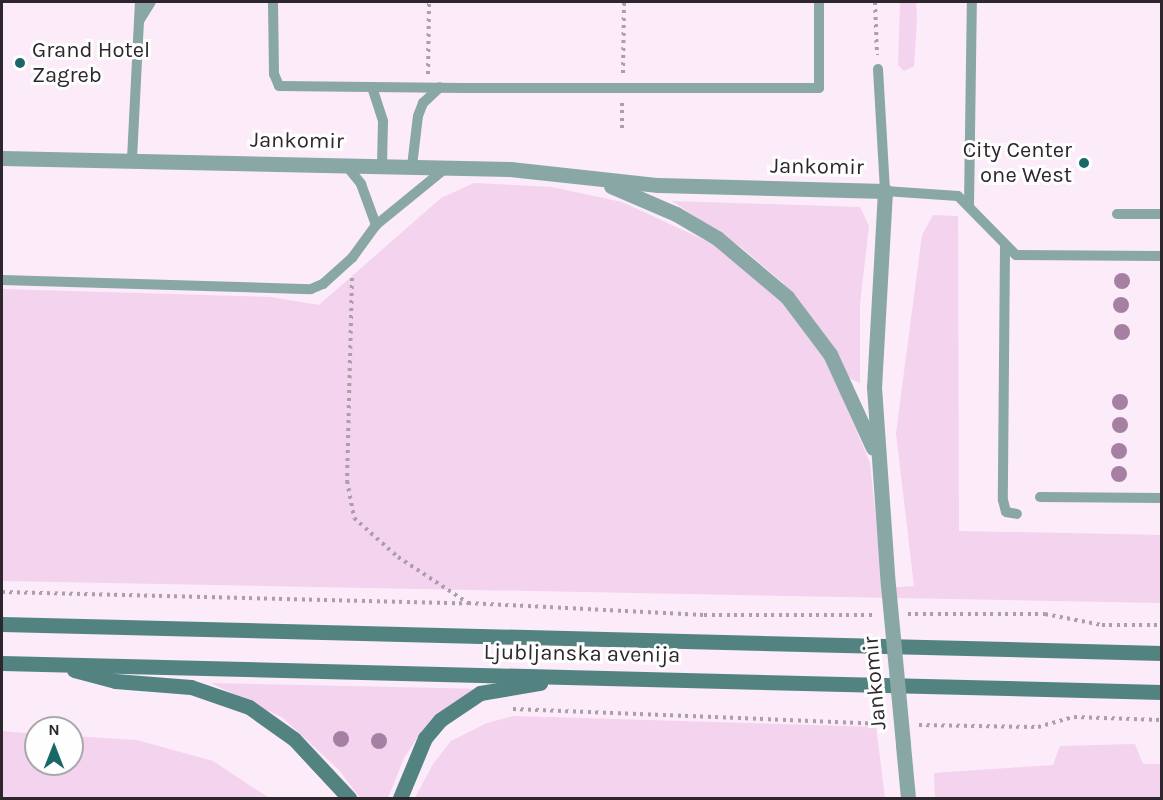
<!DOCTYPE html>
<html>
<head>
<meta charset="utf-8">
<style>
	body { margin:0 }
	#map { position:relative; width:1163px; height:800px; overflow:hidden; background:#fcebf9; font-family:Karla,sans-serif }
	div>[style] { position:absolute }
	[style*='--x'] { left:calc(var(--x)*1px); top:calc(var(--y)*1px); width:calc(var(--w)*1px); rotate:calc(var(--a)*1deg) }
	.green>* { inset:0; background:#f3d3ee }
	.path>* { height:4px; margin-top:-2px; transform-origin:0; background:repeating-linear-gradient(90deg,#ac9faa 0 3px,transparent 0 7.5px) }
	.service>* { height:10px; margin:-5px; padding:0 5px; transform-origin:5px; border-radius:5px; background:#88a7a5 }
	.minor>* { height:15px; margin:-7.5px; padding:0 7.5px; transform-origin:7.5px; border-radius:7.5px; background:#88a7a5 }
	.secondary>* { height:15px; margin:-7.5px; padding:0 7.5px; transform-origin:7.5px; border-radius:7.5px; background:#538381 }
	.minor-bridge>* { height:15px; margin:-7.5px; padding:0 7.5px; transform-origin:7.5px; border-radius:7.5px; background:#88a7a5 }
	.trees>* { width:16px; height:16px; margin:-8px; border-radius:50%; background:#a680a2 }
	.dots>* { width:16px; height:16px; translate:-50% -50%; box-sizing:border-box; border:3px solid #fefefe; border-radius:50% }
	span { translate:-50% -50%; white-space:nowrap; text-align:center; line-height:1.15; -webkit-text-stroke:6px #fefefe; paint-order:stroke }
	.poi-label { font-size:22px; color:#2d262c }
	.left { translate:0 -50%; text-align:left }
	.right { translate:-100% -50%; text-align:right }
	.street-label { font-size:22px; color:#2d262c }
	.frame { position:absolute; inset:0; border:3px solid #2d262c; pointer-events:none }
	.north { position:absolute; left:24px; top:716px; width:60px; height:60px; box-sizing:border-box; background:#fefefe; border:2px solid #aaa8aa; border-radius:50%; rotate:0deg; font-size:16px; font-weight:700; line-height:24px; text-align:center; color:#2d262c }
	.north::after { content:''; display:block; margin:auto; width:21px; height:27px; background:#1a6866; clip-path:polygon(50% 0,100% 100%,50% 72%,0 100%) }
</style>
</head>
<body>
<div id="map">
	<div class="green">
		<i style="clip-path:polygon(900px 2px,916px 2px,917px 18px,914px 66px,904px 71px,898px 65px)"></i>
		<i style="clip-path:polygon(474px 183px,552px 187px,622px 202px,713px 244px,780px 299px,825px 356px,870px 463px,883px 588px,914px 586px,896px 433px,922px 235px,933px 215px,958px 216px,959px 531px,1162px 535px,1161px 603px,2px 581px,2px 289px,270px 297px,319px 305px,441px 198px)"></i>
		<i style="clip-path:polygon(672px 201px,860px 207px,869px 226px,860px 304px,860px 383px,847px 377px,823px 333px,782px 282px,742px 248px)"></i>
		<i style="clip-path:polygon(211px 683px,485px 689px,419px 735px,404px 758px,388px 798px,360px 798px,339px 770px,283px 718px)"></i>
		<i style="clip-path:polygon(514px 716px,876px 727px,885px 798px,415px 798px,433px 764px,451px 741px,487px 723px)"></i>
		<i style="clip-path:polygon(2px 731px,36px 734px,36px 764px,72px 764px,72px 736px,137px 740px,213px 761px,269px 798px,2px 798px)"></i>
		<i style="clip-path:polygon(1135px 744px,1143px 764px,1161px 764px,1161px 798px,935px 798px,934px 773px,1053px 765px,1060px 746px)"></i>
	</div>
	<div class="path">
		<i style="--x:875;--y:2;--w:53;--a:87.8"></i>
		<i style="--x:623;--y:73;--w:71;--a:-89.2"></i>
		<i style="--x:428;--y:74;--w:72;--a:-89.2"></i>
		<i style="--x:622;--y:128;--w:26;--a:-90"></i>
		<i style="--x:352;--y:278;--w:203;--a:91.4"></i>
		<i style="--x:347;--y:481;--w:38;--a:79"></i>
		<i style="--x:354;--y:518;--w:59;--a:41.6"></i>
		<i style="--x:398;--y:557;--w:84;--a:33.3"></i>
		<i style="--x:2;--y:592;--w:466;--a:1.4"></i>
		<i style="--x:468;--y:603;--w:236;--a:2.9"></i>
		<i style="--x:704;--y:615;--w:170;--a:0"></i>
		<i style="--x:908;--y:614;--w:137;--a:0"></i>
		<i style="--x:1045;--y:614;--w:58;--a:10.9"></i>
		<i style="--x:1102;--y:625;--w:60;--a:0"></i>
		<i style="--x:513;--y:709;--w:371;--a:2.3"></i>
		<i style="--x:919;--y:725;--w:119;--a:1"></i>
		<i style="--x:1038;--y:727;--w:37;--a:-16"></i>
		<i style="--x:1074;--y:717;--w:88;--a:2"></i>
	</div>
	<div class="service">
		<i style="--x:273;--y:2;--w:72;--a:89.2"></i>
		<i style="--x:274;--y:74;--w:13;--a:67"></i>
		<i style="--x:279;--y:86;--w:184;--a:0.6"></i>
		<i style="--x:463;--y:88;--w:356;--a:0"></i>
		<i style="--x:819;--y:88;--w:86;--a:-90"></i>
		<i style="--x:139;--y:21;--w:22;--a:-58"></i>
		<i style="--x:878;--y:69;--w:122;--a:86.7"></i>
		<i style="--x:885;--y:191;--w:73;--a:3.9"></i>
		<i style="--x:958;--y:196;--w:83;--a:45.5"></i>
		<i style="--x:1016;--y:255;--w:146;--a:0.4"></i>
		<i style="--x:372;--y:87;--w:36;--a:72"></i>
		<i style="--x:383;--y:121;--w:44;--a:91.3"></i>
		<i style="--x:132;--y:159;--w:157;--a:-87.1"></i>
		<i style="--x:345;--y:164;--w:26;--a:51"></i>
		<i style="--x:361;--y:184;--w:44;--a:69.9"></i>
		<i style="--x:412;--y:166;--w:50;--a:-83.2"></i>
		<i style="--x:418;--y:116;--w:14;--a:-69"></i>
		<i style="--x:423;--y:103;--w:23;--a:-43"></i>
		<i style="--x:969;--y:206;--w:204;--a:-89.2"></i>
		<i style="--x:1117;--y:214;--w:45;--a:0"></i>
		<i style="--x:1005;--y:247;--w:253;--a:90.5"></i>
		<i style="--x:1003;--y:500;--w:12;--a:76"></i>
		<i style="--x:1006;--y:512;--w:11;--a:10"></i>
		<i style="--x:2;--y:280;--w:309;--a:1.7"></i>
		<i style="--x:311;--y:289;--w:13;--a:-23"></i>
		<i style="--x:323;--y:284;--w:39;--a:-42"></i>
		<i style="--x:352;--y:258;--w:41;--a:-54"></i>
		<i style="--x:376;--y:225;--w:92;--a:-39.2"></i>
		<i style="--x:1040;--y:497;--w:122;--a:0.5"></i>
	</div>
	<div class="minor">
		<i style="--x:2;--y:158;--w:508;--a:1.24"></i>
		<i style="--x:510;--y:169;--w:149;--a:6.2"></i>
		<i style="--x:658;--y:185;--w:227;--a:1.5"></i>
		<i style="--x:885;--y:191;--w:196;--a:93.2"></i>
		<i style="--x:874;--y:387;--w:198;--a:86"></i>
		<i style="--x:611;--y:186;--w:71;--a:23.3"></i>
		<i style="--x:676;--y:214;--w:48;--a:30.3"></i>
		<i style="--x:717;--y:238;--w:92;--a:40.1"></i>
		<i style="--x:787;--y:297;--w:71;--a:53"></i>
		<i style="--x:830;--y:354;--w:103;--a:65.4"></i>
		<i style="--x:903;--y:745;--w:53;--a:84.6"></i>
	</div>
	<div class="secondary">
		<i style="--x:2;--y:624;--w:1160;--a:1.43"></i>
		<i style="--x:2;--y:663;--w:1160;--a:1.43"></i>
		<i style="--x:74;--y:670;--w:42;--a:15"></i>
		<i style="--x:115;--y:681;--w:76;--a:4.5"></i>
		<i style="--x:191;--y:687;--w:61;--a:19"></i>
		<i style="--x:249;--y:707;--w:55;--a:35.4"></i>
		<i style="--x:294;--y:739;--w:81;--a:47"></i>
		<i style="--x:400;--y:798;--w:65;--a:-67.4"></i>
		<i style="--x:425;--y:738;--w:23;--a:-50"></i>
		<i style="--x:440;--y:720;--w:48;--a:-34"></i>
		<i style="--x:480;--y:693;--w:61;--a:-9.5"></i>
	</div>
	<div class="minor-bridge">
		<i style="--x:888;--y:585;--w:161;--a:84.6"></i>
	</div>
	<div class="trees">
		<i style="left:1122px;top:281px"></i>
		<i style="left:1121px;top:305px"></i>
		<i style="left:1122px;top:332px"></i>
		<i style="left:1120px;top:402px"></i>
		<i style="left:1120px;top:425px"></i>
		<i style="left:1119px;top:451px"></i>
		<i style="left:1119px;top:474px"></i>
		<i style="left:341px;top:739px"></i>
		<i style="left:379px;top:741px"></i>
	</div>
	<div class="dots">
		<i style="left:20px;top:63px;background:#1a6866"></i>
		<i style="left:1084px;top:163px;background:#1a6866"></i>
	</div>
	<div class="poi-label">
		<span class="left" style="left:32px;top:63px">Grand Hotel<br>Zagreb</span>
		<span class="right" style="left:1072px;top:163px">City Center<br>one West</span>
	</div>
	<div class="street-label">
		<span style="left:297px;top:141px;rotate:1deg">Jankomir</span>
		<span style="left:817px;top:167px;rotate:1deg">Jankomir</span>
		<span style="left:582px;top:654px;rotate:1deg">Ljubljanska avenija</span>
		<span style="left:875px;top:683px;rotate:-95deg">Jankomir</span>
	</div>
	<div class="frame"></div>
	<div class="north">N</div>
</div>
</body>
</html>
